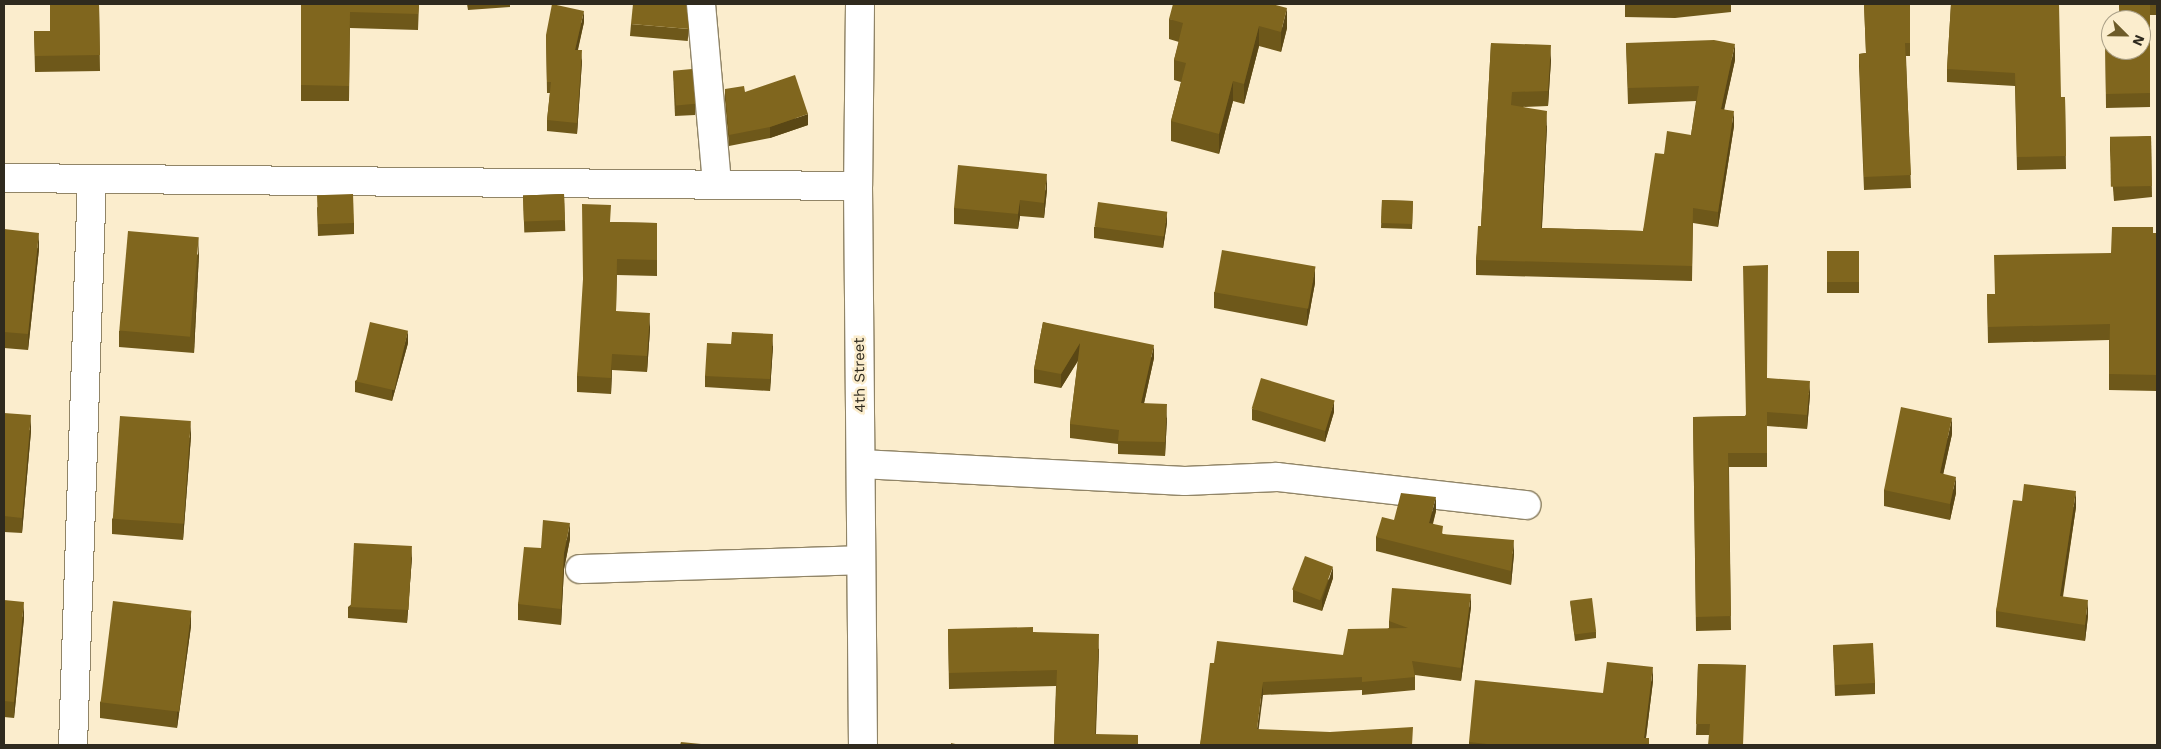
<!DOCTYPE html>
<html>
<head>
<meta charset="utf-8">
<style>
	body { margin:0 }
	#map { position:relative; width:2161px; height:749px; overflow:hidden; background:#fbedcd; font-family:"Work Sans",sans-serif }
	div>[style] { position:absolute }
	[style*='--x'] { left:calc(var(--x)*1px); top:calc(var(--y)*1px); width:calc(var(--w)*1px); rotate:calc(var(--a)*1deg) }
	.roads { filter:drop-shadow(1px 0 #918567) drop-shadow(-1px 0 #918567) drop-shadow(0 1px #918567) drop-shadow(0 -1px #918567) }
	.minor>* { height:28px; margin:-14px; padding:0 14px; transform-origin:14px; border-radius:14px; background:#fff }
	.wall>* { inset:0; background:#6e581a; transform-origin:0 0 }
	.shaded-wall>* { inset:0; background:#5a4715 }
	.building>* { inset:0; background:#80661e; transform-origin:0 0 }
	span { translate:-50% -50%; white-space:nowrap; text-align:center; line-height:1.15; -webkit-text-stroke:5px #fbedcd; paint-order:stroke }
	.street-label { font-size:15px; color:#2f2a1e }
	.frame { position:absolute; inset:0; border:5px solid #2f2a1e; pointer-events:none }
	.north { position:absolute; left:2101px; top:10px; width:50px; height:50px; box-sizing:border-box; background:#fbedcd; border:1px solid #a99f87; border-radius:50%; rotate:113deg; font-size:14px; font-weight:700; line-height:20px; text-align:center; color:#2f2a1e }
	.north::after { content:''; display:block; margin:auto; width:18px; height:22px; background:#6d5b29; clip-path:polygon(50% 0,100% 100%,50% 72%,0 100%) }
</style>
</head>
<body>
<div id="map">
	<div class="roads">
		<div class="minor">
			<i style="--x:701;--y:4;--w:181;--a:84.9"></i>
			<i style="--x:860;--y:4;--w:182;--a:90.6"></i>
			<i style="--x:858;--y:186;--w:559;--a:89.49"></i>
			<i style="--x:4;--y:178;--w:854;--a:0.54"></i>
			<i style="--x:861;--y:464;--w:324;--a:3"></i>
			<i style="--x:1185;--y:481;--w:92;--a:-2.5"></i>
			<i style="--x:1277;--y:477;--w:251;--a:6.4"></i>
			<i style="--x:580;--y:569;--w:280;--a:-1.8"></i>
			<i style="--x:73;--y:745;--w:566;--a:-88.08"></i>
		</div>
	</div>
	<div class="wall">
		<i style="clip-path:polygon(99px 4px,100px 71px,35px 72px,34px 31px,50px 31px)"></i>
		<i style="clip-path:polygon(301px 4px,419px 4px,418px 30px,350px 28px,349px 101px,301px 101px)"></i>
		<i style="clip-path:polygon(467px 4px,510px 4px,510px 7px,468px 10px)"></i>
		<i style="clip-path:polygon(1625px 4px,1731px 4px,1731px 12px,1675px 18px,1625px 17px)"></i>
		<i style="clip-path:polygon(1864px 4px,1910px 4px,1910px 56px,1906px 56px,1911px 188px,1864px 190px,1859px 66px,1859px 54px,1866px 53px)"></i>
		<i style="clip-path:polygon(1951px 4px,2061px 97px,2065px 97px,2066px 169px,2017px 170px,2015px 86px,1947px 82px,1947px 69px)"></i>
		<i style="clip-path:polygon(2119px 4px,2157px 4px,2157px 15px,2150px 15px,2150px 107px,2106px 108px,2105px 25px,2111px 50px,2141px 20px,2120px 20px)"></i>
		<i style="clip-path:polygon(1169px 19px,1287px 28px,1281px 52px,1259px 46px,1244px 104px,1233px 101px,1219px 154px,1171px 141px,1171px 121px,1181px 82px,1174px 80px,1174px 60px,1179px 42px,1169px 39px)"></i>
		<i style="clip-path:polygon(584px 22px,578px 50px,582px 61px,577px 134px,547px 131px,547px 120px,550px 93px,547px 93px,546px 35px)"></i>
		<i style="left:631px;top:24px;width:58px;height:12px;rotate:5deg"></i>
		<i style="clip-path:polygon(1491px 43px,1551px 60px,1548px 106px,1522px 107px,1547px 126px,1542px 228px,1643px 231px,1664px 154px,1691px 135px,1696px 101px,1628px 104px,1626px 43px,1735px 60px,1724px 109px,1734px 126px,1718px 227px,1693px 223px,1692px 281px,1476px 275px,1476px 260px,1481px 226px)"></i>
		<i style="clip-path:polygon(673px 71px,695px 104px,695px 115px,675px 116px)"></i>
		<i style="clip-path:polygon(725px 89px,745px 92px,808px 125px,770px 138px,729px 146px,725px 100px)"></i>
		<i style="clip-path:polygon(2151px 136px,2152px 197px,2114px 201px,2110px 150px,2110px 139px)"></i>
		<i style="clip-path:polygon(1047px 190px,1044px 218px,1020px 216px,1018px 229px,954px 224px,954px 208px)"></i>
		<i style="left:564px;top:194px;width:37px;height:41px;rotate:88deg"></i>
		<i style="left:1382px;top:200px;width:31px;height:28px;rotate:2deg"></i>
		<i style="clip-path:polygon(317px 207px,354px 223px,354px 234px,318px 236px)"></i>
		<i style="clip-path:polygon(611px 222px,657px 223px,657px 276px,617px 275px,616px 311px,650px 329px,647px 372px,612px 370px,611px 394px,577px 392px,577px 376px)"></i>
		<i style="clip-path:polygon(1167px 223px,1163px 248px,1094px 238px,1094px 227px)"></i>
		<i style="clip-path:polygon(4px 229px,39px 249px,28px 350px,4px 348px)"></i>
		<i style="clip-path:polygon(2157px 233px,2157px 391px,2109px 390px,2109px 340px,1988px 343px,1987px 294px,1995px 294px,2111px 253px)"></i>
		<i style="left:1827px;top:251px;width:32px;height:42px"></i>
		<i style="clip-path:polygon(199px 253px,194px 353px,119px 347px,119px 331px)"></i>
		<i style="clip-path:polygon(1315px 283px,1307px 326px,1214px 308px,1214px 292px)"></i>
		<i style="clip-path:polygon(1043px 322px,1154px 358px,1144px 403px,1167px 418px,1165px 456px,1118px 454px,1118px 444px,1070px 438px,1070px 424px,1078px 361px,1061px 388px,1034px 383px,1034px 369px)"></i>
		<i style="clip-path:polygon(408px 343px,392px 401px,355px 392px,355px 381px)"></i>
		<i style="clip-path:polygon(731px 344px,773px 346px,770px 391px,705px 387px,705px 376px)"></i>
		<i style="clip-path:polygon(1767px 378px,1810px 395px,1807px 429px,1767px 426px,1767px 467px,1729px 467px,1731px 630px,1696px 631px,1693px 417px,1745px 416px)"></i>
		<i style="clip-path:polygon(1252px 409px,1334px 412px,1325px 442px,1252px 420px)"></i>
		<i style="clip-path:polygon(4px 413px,31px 431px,22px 533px,4px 532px)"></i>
		<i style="clip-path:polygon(1952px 434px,1943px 474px,1956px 493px,1950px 520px,1884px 506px,1884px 490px)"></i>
		<i style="clip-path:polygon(191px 436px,183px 540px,112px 534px,112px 519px)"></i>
		<i style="clip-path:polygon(2022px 501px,2076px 507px,2063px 597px,2088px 616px,2085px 641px,1996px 627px,1996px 611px)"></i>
		<i style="clip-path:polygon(1436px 511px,1433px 524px,1443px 534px,1514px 554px,1511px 585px,1376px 551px,1376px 537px,1394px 520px)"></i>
		<i style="clip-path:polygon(570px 539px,564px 569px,561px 625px,518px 620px,518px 604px,541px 548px)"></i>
		<i style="clip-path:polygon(412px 557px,407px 623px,348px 618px,348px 607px)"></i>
		<i style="clip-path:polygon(1333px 578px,1322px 611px,1293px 602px,1293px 590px)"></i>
		<i style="clip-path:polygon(4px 600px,24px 618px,14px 718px,4px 717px)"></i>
		<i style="clip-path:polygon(1570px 601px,1596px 632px,1596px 638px,1575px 641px)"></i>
		<i style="clip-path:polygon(1471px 607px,1461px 681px,1415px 675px,1415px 690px,1362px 695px,1362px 690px,1263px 695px,1200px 745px,1214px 663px,1343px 655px,1389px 628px,1389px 621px)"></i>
		<i style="clip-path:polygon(191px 626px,177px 728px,100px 718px,100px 702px)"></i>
		<i style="clip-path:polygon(948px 629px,1033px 632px,1099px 649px,1096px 734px,1054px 745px,1056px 686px,949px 689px)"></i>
		<i style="clip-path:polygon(1833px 645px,1875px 683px,1875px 694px,1835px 696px)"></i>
		<i style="clip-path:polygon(1698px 664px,1746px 665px,1709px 735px,1696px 735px)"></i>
		<i style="clip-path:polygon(1653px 681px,1646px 738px,1649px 745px,1469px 745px,1469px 742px,1603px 693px)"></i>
	</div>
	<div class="shaded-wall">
		<i style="clip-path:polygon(1287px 8px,1287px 28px,1281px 52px,1281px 32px)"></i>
		<i style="clip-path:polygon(584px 11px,584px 22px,575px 61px,575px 50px)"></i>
		<i style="clip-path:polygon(1259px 26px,1259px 46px,1244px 104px,1244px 84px)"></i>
		<i style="clip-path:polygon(1735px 44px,1735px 60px,1721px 124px,1721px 109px)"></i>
		<i style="clip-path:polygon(1551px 45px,1551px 60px,1548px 106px,1548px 91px)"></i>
		<i style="clip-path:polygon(582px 50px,582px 61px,577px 134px,577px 123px)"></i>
		<i style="clip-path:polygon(1233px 81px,1233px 101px,1219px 154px,1219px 134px)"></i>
		<i style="clip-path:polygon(1547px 111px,1547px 126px,1541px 243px,1541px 228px)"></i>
		<i style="clip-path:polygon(1734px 111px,1734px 126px,1718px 227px,1718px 212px)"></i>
		<i style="clip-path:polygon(808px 114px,808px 125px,770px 138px,770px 127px)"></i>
		<i style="clip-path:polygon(1047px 174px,1047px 190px,1044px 218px,1044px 203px)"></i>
		<i style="clip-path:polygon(1020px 200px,1020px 216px,1018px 229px,1018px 214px)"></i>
		<i style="clip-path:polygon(1167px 212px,1167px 223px,1163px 248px,1163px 237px)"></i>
		<i style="clip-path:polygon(39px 233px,39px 249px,28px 350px,28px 334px)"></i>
		<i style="clip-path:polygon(199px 237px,199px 253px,194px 353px,194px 337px)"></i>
		<i style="clip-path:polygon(1315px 267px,1315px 283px,1307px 326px,1307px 310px)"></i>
		<i style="clip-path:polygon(650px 313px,650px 329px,647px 372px,647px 356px)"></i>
		<i style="clip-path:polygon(408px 331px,408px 343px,392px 401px,392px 390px)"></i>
		<i style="clip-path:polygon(773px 334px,773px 346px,770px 391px,770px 379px)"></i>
		<i style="clip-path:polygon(1080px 343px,1080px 357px,1061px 388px,1061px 374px)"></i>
		<i style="clip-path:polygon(1154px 345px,1154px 358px,1141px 417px,1141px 403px)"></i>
		<i style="clip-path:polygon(612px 354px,612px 370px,611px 394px,611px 378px)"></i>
		<i style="clip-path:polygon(1810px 381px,1810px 395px,1807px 429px,1807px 415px)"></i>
		<i style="clip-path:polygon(1334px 401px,1334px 412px,1325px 442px,1325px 431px)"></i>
		<i style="clip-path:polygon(1167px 404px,1167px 418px,1165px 456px,1165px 442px)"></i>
		<i style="clip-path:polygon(31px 415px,31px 431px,22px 533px,22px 518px)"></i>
		<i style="clip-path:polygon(1952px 418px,1952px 434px,1940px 489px,1940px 473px)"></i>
		<i style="clip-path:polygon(191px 421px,191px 436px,183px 540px,183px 524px)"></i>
		<i style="clip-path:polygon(1956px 477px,1956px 493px,1950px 520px,1950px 504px)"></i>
		<i style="clip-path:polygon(2076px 491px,2076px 507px,2060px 612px,2060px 596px)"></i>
		<i style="clip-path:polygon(1436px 497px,1436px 511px,1429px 536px,1429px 523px)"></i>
		<i style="clip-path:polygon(570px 523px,570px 539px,564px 569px,561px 625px,561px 609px,564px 553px)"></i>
		<i style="clip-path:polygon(1514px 540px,1514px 554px,1511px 585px,1511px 571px)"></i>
		<i style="clip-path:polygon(412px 546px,412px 557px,407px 623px,407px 612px)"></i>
		<i style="clip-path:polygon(1333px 567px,1333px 578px,1322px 611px,1322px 600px)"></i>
		<i style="clip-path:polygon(1471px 594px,1471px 607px,1461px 681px,1461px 668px)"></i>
		<i style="clip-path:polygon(2088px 600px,2088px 616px,2085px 641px,2085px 625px)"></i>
		<i style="clip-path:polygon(24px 602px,24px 618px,14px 718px,14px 702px)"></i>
		<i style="clip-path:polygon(191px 611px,191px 626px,177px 728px,177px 712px)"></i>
		<i style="clip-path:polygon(1099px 634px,1099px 649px,1095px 745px,1095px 734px)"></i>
		<i style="clip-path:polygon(1653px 667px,1653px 681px,1645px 745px,1644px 738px)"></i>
		<i style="clip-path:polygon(1263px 682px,1263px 695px,1257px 742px,1257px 729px)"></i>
	</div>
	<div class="building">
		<i style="clip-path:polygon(50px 4px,99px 4px,100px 55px,35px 56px,34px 31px,50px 31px)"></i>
		<i style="clip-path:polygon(301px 4px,419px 4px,418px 14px,350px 12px,349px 86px,301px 85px)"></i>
		<i style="clip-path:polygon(552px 4px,584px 11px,575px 50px,582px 50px,577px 123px,547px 120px,551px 82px,547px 82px,546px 35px)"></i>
		<i style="clip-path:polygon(633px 4px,686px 4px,689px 29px,631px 24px)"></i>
		<i style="clip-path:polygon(1173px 4px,1272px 4px,1287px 8px,1281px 32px,1259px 26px,1244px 84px,1233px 81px,1219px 134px,1171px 121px,1186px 63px,1174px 60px,1183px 23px,1169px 19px)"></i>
		<i style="clip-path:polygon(1634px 4px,1683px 4px,1675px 5px)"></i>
		<i style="clip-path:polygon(1864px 4px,1910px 4px,1910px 43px,1905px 43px,1911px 175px,1864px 177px,1859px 54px,1866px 53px)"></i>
		<i style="clip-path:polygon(1951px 4px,2059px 4px,2061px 97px,2065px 97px,2066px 156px,2017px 157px,2015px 73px,1947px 69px)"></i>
		<i style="clip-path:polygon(2119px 4px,2150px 4px,2150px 93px,2106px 94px,2105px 25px,2111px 25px,2111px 50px,2141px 50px,2141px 20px,2120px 20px)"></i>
		<i style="clip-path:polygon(1714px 40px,1735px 44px,1721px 109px,1734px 111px,1718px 212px,1693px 208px,1692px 266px,1476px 260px,1478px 226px,1481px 226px,1491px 43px,1551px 45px,1548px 91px,1512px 92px,1511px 105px,1547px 111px,1541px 228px,1643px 231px,1655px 153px,1664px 154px,1667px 131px,1691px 135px,1699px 86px,1628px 88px,1626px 43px)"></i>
		<i style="left:692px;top:69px;width:35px;height:19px;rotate:85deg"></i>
		<i style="clip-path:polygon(795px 75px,808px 114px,770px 127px,729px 135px,725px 89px,744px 86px,745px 92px)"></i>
		<i style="left:2151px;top:136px;width:50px;height:41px;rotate:89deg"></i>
		<i style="clip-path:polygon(958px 165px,1047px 174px,1044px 203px,1020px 200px,1018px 214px,954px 208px)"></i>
		<i style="left:353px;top:194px;width:29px;height:36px;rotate:88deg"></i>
		<i style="left:564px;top:194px;width:26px;height:41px;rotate:88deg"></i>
		<i style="left:1382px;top:200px;width:31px;height:23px;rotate:2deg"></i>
		<i style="left:1098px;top:202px;width:70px;height:25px;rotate:8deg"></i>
		<i style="clip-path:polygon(582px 204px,611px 205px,610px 222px,657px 223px,657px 260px,617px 259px,616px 311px,650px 313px,647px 356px,612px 354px,611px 378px,577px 376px,583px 279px)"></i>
		<i style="clip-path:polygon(2112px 227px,2153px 227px,2153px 233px,2157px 233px,2157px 375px,2109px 374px,2110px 324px,1988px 327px,1987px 294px,1995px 294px,1994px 255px,2111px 253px)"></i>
		<i style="clip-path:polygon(4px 229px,39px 233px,28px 334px,4px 332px)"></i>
		<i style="left:128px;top:231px;width:71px;height:100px;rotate:5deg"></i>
		<i style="left:1222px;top:250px;width:95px;height:43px;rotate:10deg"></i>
		<i style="left:1827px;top:251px;width:32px;height:31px"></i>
		<i style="clip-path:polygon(1768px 265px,1767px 378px,1810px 381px,1807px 415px,1767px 412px,1767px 453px,1728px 453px,1731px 616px,1696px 617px,1693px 417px,1746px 416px,1743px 266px)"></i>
		<i style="left:370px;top:322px;width:39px;height:61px;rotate:13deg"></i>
		<i style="clip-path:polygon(1043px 322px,1154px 345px,1141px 403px,1167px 404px,1165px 442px,1118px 441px,1119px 430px,1070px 424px,1080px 343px,1061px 374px,1034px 369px)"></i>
		<i style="clip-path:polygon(732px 332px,773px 334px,770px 379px,705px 376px,707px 343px,731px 344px)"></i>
		<i style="left:1261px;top:378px;width:77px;height:32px;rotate:17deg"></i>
		<i style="clip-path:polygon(1901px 407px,1952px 418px,1940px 473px,1956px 477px,1950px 504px,1884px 490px)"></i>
		<i style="clip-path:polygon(4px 413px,31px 415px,22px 518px,4px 516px)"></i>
		<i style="left:120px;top:416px;width:71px;height:103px;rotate:4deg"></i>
		<i style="clip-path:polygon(2024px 484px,2076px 491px,2060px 596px,2088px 600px,2085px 625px,1996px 611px,2013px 500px,2022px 501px)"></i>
		<i style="clip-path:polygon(1401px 493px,1436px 497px,1429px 523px,1443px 526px,1442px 534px,1514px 540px,1511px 571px,1376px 537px,1382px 517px,1394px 520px)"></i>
		<i style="clip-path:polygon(543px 520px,570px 523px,564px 553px,561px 609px,518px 604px,524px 547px,541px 548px)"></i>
		<i style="left:354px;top:543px;width:58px;height:64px;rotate:3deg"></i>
		<i style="left:1305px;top:556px;width:30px;height:36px;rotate:21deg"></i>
		<i style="clip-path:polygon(1392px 588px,1471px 594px,1461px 668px,1412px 661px,1415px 677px,1362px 682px,1362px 677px,1263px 682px,1257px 729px,1330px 732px,1413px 727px,1412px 745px,1200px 745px,1210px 663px,1214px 663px,1217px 641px,1343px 655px,1348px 629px,1408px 628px,1389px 621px)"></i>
		<i style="left:1592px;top:598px;width:34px;height:22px;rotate:83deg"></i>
		<i style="clip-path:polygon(4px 600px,24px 602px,14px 702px,4px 701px)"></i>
		<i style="left:113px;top:601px;width:79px;height:102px;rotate:7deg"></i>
		<i style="clip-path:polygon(1033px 627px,1033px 632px,1099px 634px,1095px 734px,1138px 735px,1138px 745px,1054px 745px,1057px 670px,949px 673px,948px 629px)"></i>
		<i style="left:1873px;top:643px;width:40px;height:40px;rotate:87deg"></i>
		<i style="clip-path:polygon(1607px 662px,1653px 667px,1644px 738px,1649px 738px,1649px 745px,1496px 745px,1469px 742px,1475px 680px,1603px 693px)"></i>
		<i style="clip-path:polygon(1698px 664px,1746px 665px,1743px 745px,1708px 745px,1710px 724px,1696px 724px)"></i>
		<i style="clip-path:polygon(681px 742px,711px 745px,680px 745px)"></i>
		<i style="clip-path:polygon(951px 743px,960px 745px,951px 745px)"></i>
	</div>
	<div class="street-label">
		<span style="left:860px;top:375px;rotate:-91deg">4th Street</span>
	</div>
	<div class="frame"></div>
	<div class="north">N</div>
</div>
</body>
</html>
